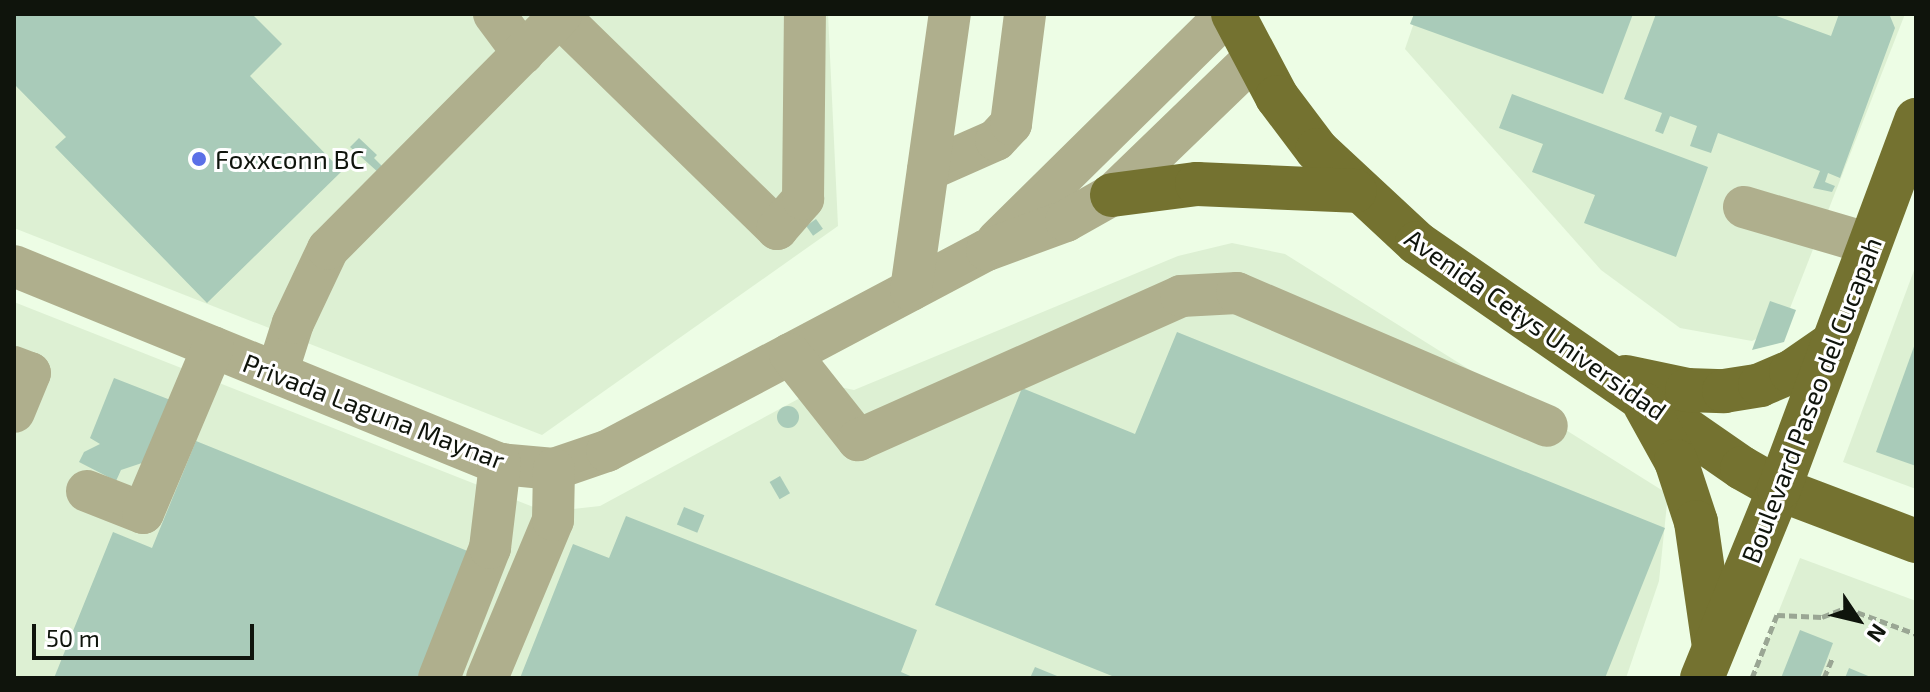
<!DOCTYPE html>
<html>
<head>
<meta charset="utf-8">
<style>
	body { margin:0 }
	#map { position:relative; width:1930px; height:692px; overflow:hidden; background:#edfde5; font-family:"Exo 2",sans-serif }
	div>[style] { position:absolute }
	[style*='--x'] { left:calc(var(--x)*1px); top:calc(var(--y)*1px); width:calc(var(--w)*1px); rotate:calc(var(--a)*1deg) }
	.built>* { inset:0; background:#ddf0d3 }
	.building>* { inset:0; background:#a9cbb9; transform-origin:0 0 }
	.round { border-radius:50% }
	.path>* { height:5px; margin-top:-2.5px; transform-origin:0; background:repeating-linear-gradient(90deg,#9aa694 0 8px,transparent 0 12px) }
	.minor>* { height:42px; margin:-21px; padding:0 21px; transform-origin:21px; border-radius:21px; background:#afaf8d }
	.major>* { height:44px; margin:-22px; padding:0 22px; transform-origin:22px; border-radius:22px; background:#747230 }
	.dots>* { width:22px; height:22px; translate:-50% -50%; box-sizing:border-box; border:4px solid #fff; border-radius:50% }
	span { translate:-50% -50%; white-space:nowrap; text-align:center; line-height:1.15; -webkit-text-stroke:6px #fff; paint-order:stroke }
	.poi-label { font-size:26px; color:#0f140c }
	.left { translate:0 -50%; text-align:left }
	.street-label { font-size:26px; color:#0f140c }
	.frame { position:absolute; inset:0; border:16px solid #0f140c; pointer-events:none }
	.north { position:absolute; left:1818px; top:580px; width:80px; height:80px; -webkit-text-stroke:6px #fff; paint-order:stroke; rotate:125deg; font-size:22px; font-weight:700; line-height:32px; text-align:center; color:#0f140c }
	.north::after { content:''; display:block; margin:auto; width:28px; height:36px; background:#0f140c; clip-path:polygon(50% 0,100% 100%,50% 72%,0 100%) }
	.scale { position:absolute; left:32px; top:624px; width:222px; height:36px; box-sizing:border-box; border:4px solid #0f140c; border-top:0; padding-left:10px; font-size:24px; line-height:28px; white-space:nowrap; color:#0f140c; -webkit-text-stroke:6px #fff; paint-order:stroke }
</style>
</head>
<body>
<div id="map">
	<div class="built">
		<i style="clip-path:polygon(14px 14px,828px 14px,838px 226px,542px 435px,14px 228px)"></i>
		<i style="clip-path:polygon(1417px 14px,1905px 14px,1783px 326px,1752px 341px,1680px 328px,1601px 270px,1405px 49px)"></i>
		<i style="clip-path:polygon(1232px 243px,1285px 254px,1668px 494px,1659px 581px,1626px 678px,14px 678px,14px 302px,546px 512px,600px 506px,826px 384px,854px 390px,1178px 256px)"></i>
		<i style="clip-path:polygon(1916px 265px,1916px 489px,1843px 462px)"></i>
		<i style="clip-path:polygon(1800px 558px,1916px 601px,1916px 678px,1752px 678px)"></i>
	</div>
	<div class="building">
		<i style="clip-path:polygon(14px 14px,252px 14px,282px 44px,250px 76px,342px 171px,207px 303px,55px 147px,66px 137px,14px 84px)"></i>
		<i style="clip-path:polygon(1414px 14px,1633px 14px,1603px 94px,1410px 24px)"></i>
		<i style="clip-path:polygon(1656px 14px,1771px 14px,1831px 36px,1839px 14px,1890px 16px,1895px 28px,1840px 178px,1828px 173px,1825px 182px,1835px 186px,1832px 192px,1813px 188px,1820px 171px,1718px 133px,1711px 153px,1690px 146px,1697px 126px,1670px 116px,1663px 134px,1655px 131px,1662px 113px,1624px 99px)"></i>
		<i style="clip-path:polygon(1512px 94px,1708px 167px,1676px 257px,1584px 223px,1595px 195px,1532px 172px,1543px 144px,1499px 128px)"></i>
		<i style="clip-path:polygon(359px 138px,377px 155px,374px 158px,384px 168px,379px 173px,350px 147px)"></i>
		<i style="left:816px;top:219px;width:12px;height:12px;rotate:55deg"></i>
		<i style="clip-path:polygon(1770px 301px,1796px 310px,1784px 342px,1752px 350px)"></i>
		<i style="clip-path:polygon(1177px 332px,1665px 528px,1605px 678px,1117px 678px,935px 605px,1022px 388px,1135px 434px)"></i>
		<i style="clip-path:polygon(1916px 341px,1916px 466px,1876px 452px)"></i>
		<i style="clip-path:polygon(114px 378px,173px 401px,142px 463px,121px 470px,116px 481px,79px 462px,84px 452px,100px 444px,90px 438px)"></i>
		<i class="round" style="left:777px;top:406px;width:22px;height:22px"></i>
		<i style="clip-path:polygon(196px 441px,470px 552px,419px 678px,54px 678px,113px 532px,152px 548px)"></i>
		<i style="left:780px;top:476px;width:20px;height:12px;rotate:60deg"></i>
		<i style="left:684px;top:507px;width:22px;height:19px;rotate:22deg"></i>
		<i style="clip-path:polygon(626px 516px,917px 630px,901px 672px,915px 678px,520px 678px,573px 544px,609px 558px)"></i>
		<i style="clip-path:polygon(1800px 630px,1833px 643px,1820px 678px,1781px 678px)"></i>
		<i style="clip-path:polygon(1035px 667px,1062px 678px,1030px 678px)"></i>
		<i style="clip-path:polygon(1849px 668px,1873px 678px,1845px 678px)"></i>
	</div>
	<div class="path">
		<i style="--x:1752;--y:678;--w:68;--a:-68.4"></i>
		<i style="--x:1777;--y:615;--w:45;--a:2.5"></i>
		<i style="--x:1822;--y:617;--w:26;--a:-21"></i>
		<i style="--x:1846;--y:608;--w:75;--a:20.4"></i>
		<i style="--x:1824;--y:678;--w:23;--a:-67"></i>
	</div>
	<div class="minor">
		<i style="--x:494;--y:14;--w:49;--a:53.4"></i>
		<i style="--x:559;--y:16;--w:305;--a:44.3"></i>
		<i style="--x:777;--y:229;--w:40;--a:-49"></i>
		<i style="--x:803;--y:199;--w:185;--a:-89.4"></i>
		<i style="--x:928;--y:170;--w:74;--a:-23.8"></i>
		<i style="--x:996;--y:140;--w:22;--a:-47"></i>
		<i style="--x:1011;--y:124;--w:111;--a:-82.7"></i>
		<i style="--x:1744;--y:207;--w:131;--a:16.4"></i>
		<i style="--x:997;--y:241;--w:323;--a:-44.6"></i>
		<i style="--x:14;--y:266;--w:525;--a:22.17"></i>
		<i style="--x:500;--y:464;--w:54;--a:5.3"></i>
		<i style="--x:554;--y:469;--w:56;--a:-18.8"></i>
		<i style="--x:607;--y:451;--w:430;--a:-27.9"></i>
		<i style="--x:987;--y:250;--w:84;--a:-20.2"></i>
		<i style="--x:1066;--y:221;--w:53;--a:-29.5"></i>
		<i style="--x:1112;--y:195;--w:200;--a:-44"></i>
		<i style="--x:911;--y:290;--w:279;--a:-82"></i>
		<i style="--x:790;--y:354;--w:110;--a:51.7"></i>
		<i style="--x:858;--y:440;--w:354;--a:-24"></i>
		<i style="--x:1181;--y:296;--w:56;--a:-3.1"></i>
		<i style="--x:1237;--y:293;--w:337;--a:23.2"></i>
		<i style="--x:14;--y:367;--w:17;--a:21"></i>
		<i style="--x:30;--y:373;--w:42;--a:112.3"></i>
		<i style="--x:277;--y:373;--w:52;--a:-72.3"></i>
		<i style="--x:293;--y:323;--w:82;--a:-64.7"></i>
		<i style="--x:328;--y:249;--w:331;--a:-45.2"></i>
		<i style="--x:87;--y:491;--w:60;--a:21.4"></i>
		<i style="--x:143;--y:513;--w:180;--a:-67.1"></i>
		<i style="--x:439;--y:678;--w:140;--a:-68.6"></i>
		<i style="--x:490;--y:548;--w:85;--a:-83.2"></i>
		<i style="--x:487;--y:678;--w:171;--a:-67.3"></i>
		<i style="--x:553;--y:520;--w:51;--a:-88.9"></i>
	</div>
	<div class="major">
		<i style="--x:1233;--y:14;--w:94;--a:62.1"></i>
		<i style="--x:1277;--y:97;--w:66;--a:53"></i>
		<i style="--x:1317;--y:150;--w:137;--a:42.9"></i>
		<i style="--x:1417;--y:243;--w:395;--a:34.7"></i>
		<i style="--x:1742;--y:468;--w:43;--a:29.6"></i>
		<i style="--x:1779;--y:489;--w:147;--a:20.8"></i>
		<i style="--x:1112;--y:195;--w:86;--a:-7.4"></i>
		<i style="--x:1197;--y:184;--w:158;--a:2.5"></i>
		<i style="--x:1626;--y:377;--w:62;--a:12"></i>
		<i style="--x:1687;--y:390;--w:37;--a:2"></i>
		<i style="--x:1724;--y:391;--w:36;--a:-9"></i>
		<i style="--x:1760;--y:385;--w:34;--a:-23"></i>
		<i style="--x:1791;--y:372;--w:51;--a:-34.6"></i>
		<i style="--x:1645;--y:405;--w:64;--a:61"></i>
		<i style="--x:1676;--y:461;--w:64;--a:71.8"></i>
		<i style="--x:1696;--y:522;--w:126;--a:81.8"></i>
		<i style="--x:1702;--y:678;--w:204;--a:-67.8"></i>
		<i style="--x:1779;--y:489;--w:394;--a:-69.6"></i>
	</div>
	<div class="dots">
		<i style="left:199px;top:159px;background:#5b70e7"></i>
	</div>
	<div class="poi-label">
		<span class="left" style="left:215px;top:159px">Foxxconn BC</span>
	</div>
	<div class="street-label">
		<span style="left:1536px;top:324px;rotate:35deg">Avenida Cetys Universidad</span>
		<span style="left:1811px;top:400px;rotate:-69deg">Boulevard Paseo del Cucapah</span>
		<span style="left:374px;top:411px;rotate:21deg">Privada Laguna Maynar</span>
	</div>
	<div class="frame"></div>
	<div class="north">N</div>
	<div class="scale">50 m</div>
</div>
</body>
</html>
